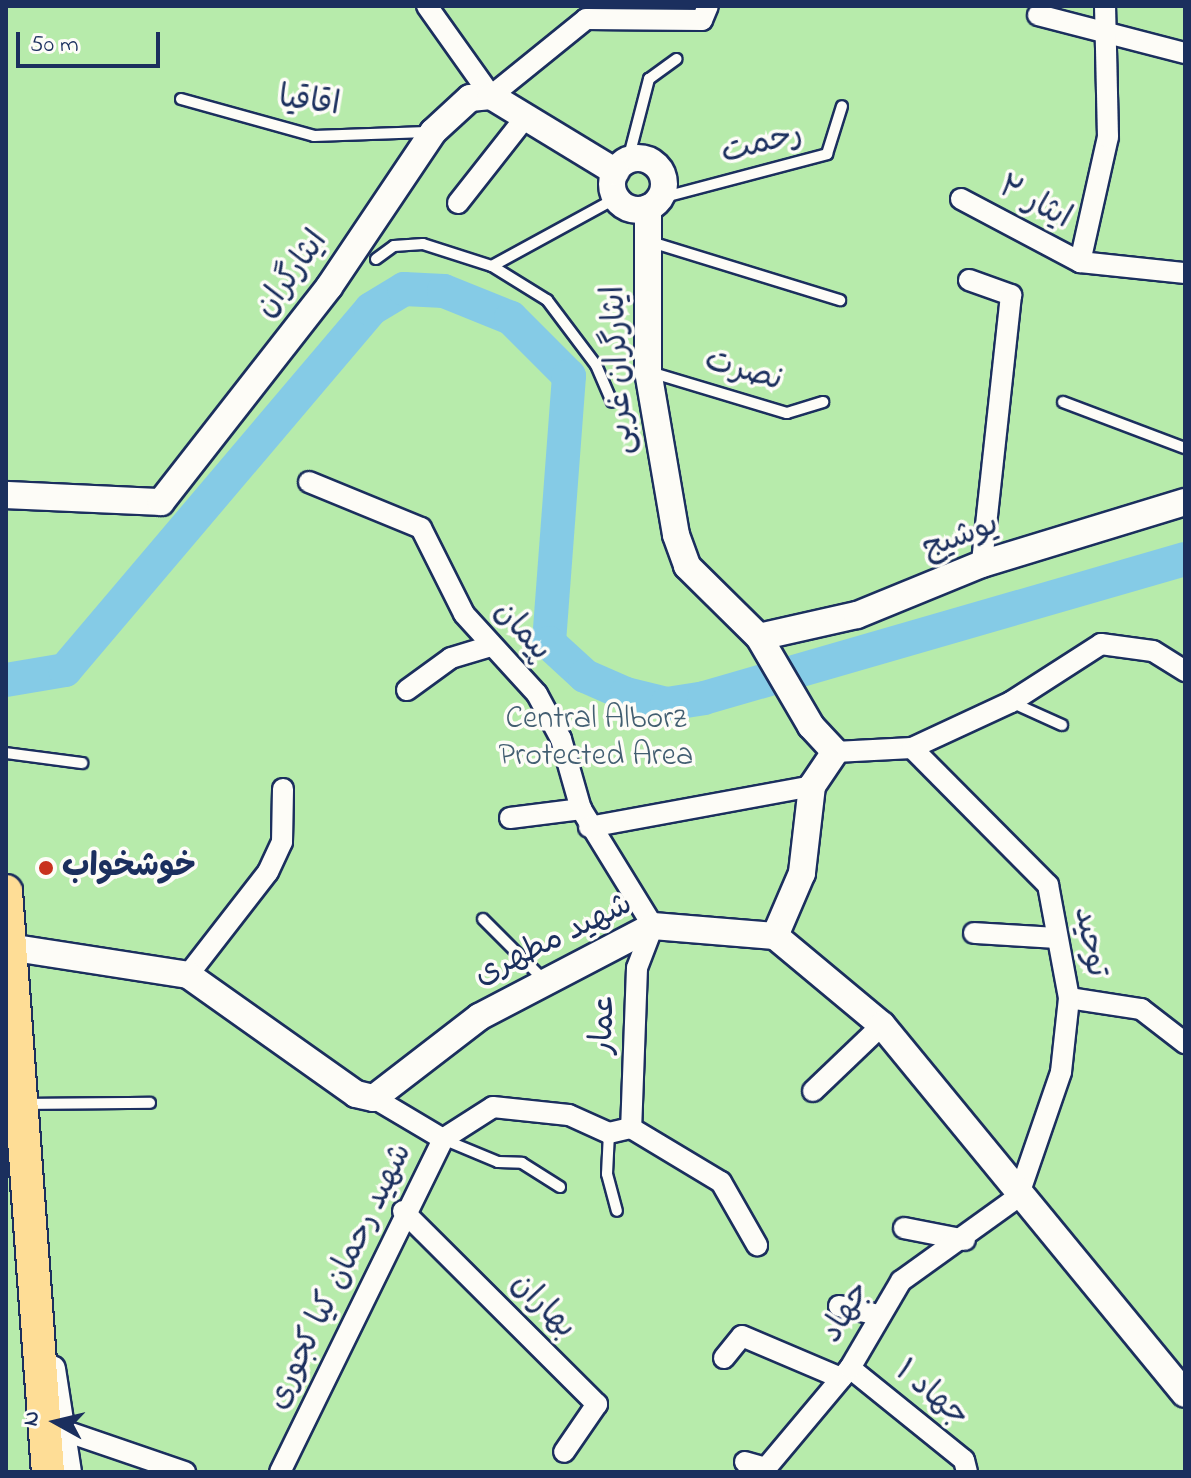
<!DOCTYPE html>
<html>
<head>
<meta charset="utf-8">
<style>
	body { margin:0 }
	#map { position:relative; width:1191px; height:1478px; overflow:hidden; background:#fdfcf7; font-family:"Indie Flower","Playpen Sans Arabic",sans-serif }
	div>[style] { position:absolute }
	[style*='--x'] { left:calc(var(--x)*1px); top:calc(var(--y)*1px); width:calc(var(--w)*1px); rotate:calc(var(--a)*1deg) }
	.green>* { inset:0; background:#b7ebab; transform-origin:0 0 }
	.river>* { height:34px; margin:-17px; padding:0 17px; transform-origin:17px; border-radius:17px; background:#85cbe6 }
	.roads { filter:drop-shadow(2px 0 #1b2f5e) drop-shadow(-2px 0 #1b2f5e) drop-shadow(0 2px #1b2f5e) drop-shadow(0 -2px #1b2f5e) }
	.service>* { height:10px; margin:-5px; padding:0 5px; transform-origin:5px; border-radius:5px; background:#fdfcf7 }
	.minor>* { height:20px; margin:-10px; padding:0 10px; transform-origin:10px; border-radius:10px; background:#fdfcf7 }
	.tertiary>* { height:26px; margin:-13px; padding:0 13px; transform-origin:13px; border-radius:13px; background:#fdfcf7 }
	.tertiary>.ring { margin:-13px; padding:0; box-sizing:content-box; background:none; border:26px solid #fdfcf7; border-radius:50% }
	.primary>* { height:32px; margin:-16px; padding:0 16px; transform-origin:16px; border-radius:16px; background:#fedd96 }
	.dots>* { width:22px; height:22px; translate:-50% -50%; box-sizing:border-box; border:4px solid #fdfcf7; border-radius:50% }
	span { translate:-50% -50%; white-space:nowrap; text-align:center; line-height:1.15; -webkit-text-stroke:7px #fdfcf7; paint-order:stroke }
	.street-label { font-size:32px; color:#1b2f5e }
	.park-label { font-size:32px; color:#425e71 }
	.poi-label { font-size:32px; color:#1b2f5e; font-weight:700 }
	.left { translate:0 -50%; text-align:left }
	.frame { position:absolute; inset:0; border:8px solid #1b2f5e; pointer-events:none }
	.north { position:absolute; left:16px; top:1382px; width:80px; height:80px; -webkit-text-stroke:6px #fdfcf7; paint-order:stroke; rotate:278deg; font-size:22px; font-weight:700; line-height:32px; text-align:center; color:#1b2f5e }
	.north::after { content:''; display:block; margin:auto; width:28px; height:36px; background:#1b2f5e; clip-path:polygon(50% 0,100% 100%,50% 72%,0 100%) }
	.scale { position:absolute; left:16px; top:32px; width:144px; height:36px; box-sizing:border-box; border:4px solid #1b2f5e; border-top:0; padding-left:10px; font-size:24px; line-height:28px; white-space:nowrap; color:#1b2f5e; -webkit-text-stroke:6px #fdfcf7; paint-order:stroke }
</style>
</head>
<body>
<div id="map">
	<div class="green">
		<i style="left:6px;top:6px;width:1179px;height:1466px"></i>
	</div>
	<div class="river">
		<i style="--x:6;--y:680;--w:60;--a:-9.6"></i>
		<i style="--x:65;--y:670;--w:473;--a:-49.7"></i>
		<i style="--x:371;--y:309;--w:39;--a:-31"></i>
		<i style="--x:404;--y:289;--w:40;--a:2.9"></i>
		<i style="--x:444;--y:291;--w:72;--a:21.9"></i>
		<i style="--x:511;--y:318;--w:82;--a:45"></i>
		<i style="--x:569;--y:376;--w:268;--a:94.3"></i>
		<i style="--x:549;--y:643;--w:49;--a:42.5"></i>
		<i style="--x:585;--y:676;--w:45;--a:23.7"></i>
		<i style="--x:626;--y:694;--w:42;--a:13.7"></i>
		<i style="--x:667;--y:704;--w:37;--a:-9"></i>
		<i style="--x:704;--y:698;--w:501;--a:-16.12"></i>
	</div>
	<div class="roads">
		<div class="service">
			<i style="--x:181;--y:99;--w:138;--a:15.5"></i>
			<i style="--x:314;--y:136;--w:113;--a:-2"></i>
			<i style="--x:628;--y:160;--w:84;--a:-75.5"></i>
			<i style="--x:649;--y:79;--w:34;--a:-36"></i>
			<i style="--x:661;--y:198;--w:172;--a:-14.8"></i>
			<i style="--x:827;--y:154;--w:50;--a:-72.6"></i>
			<i style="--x:651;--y:242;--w:198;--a:17.1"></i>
			<i style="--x:376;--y:259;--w:22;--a:-36"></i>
			<i style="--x:394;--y:246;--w:29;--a:-4"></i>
			<i style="--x:423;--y:244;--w:72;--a:17.7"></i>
			<i style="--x:492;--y:266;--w:65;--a:31.7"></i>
			<i style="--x:547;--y:300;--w:81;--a:53"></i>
			<i style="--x:596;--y:365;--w:40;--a:66.6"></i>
			<i style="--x:492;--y:266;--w:141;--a:-28.7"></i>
			<i style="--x:650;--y:372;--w:143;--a:16.7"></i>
			<i style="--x:787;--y:413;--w:38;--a:-17"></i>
			<i style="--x:1063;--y:402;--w:130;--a:20.7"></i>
			<i style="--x:1011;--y:702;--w:56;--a:24.3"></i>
			<i style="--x:6;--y:753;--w:77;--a:7.5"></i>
			<i style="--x:483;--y:919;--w:83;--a:45"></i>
			<i style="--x:25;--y:1104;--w:125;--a:-0.5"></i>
			<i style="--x:609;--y:1133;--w:41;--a:92.8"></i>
			<i style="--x:607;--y:1174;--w:38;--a:75"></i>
			<i style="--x:445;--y:1140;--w:57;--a:22.5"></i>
			<i style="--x:498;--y:1162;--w:24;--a:2"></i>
			<i style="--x:522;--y:1163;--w:45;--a:32.3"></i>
		</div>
		<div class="minor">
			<i style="--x:427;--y:6;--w:110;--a:54.6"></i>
			<i style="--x:491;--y:96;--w:122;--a:-39"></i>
			<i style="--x:586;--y:19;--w:116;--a:0.5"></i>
			<i style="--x:702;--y:20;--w:15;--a:-67"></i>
			<i style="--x:1038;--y:15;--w:152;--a:14.5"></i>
			<i style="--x:961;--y:199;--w:135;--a:27.9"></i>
			<i style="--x:1080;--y:262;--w:106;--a:6"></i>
			<i style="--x:458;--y:203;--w:108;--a:-51.8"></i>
			<i style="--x:1080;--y:262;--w:128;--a:-77.4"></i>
			<i style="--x:1108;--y:137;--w:131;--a:-91.3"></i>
			<i style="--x:969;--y:280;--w:45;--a:19.7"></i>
			<i style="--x:1011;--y:295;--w:271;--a:96.2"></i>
			<i style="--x:309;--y:482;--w:121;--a:22.3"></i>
			<i style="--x:421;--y:528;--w:96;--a:63.4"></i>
			<i style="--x:464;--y:614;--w:108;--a:47.6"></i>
			<i style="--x:537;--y:694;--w:51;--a:61.9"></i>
			<i style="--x:561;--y:739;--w:73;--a:74.1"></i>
			<i style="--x:581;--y:809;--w:137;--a:58.4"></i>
			<i style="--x:653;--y:926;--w:45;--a:110.9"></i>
			<i style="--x:637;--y:968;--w:160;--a:92.1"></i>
			<i style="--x:407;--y:690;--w:54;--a:-36"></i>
			<i style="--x:451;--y:658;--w:42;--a:-16.7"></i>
			<i style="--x:835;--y:752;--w:77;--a:-3"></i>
			<i style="--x:912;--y:748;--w:109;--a:-24.9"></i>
			<i style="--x:1011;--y:702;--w:107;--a:-32.8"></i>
			<i style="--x:1101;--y:644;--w:52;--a:7.7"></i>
			<i style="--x:1153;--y:651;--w:38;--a:32"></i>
			<i style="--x:510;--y:818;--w:72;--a:-7.2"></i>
			<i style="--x:589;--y:827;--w:227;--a:-10.4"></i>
			<i style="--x:974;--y:933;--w:81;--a:3.5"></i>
			<i style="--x:188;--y:975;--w:130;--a:-52.2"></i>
			<i style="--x:268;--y:872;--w:33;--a:-65"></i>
			<i style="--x:282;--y:842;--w:53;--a:-88.9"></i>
			<i style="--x:1069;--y:998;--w:73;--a:8.7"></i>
			<i style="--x:1141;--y:1009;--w:56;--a:37.7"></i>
			<i style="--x:813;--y:1091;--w:95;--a:-43.7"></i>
			<i style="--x:443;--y:1139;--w:59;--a:-32.6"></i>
			<i style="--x:493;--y:1107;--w:76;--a:6"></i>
			<i style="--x:569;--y:1115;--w:44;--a:24.2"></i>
			<i style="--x:609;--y:1133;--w:23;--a:-13"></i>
			<i style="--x:631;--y:1128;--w:105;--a:31"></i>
			<i style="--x:721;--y:1182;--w:73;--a:60.3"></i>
			<i style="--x:403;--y:1211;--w:274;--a:44.9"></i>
			<i style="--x:597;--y:1404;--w:58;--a:124.5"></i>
			<i style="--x:904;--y:1228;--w:62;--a:11.1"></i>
			<i style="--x:839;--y:1306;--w:39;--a:13"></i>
			<i style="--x:724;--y:1358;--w:28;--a:-51"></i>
			<i style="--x:742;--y:1336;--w:108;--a:23"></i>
			<i style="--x:850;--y:1368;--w:146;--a:38.9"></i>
			<i style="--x:964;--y:1460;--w:12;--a:76"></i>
			<i style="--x:65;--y:1431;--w:127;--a:18.9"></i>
			<i style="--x:745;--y:1462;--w:22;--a:16"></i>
			<i style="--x:766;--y:1468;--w:131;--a:-50"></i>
			<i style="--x:850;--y:1368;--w:101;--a:-59.6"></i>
			<i style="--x:901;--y:1281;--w:144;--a:-35.7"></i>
			<i style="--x:1018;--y:1197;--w:132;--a:-71"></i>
			<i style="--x:1061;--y:1072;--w:74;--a:-83.8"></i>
			<i style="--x:1069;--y:998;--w:115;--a:-100.5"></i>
			<i style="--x:1048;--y:885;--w:193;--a:-134.8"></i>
			<i style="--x:280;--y:1472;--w:371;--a:-63.9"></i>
			<i style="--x:443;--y:1139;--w:80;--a:-149.3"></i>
		</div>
		<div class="tertiary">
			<i class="ring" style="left:612px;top:158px;width:26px;height:26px"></i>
			<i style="--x:648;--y:208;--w:163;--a:90"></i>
			<i style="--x:648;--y:371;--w:166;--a:80.3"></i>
			<i style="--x:676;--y:535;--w:33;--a:70"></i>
			<i style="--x:687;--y:566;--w:101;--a:44.6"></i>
			<i style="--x:759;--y:637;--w:103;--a:59.7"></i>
			<i style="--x:811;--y:726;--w:35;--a:47"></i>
			<i style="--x:835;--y:752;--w:41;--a:124.1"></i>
			<i style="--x:812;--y:786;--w:88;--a:96.6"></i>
			<i style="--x:802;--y:873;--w:69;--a:113.2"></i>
			<i style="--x:6;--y:495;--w:155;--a:2.6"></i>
			<i style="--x:161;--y:502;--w:273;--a:-52"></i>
			<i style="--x:329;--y:287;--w:187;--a:-56.1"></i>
			<i style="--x:433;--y:132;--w:50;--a:-42.6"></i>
			<i style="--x:470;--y:98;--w:21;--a:-5"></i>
			<i style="--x:491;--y:96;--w:146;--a:31.3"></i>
			<i style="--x:759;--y:637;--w:100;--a:-12.7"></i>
			<i style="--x:857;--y:615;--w:135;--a:-22.2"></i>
			<i style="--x:982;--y:564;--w:212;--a:-17"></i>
			<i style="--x:8;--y:947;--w:182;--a:8.8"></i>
			<i style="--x:188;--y:975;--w:206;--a:35.3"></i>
			<i style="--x:356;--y:1094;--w:18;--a:13"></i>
			<i style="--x:374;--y:1098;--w:133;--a:-37.6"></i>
			<i style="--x:479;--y:1017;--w:196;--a:-27.6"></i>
			<i style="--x:653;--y:926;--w:122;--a:4.7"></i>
			<i style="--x:775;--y:936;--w:139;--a:39.8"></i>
			<i style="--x:882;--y:1025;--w:477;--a:50.6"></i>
			<i style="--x:52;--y:1369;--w:104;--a:81.2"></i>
		</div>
		<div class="primary">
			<i style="--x:6;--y:891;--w:583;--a:85.87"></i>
		</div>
	</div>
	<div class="dots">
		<i style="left:46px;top:868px;background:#c8321e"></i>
	</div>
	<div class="street-label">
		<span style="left:309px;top:103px;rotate:8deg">اقاقیا</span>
		<span style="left:762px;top:145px;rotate:-15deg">رحمت</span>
		<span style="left:1034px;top:204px;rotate:28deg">ایثار ۲</span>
		<span style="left:293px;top:275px;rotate:-54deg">ایثارگران</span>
		<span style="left:620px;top:370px;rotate:-93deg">ایثارگران غربی</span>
		<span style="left:743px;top:372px;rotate:16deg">نصرت</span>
		<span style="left:961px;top:538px;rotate:-20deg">یوشیج</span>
		<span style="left:521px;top:632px;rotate:48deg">پیمان</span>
		<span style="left:554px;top:941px;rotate:-26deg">شهید مطهری</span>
		<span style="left:1089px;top:942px;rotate:79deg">توحید</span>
		<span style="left:605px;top:1024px;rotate:-88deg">عمار</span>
		<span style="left:341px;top:1277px;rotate:-64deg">شهید رحمان کیا کجوری</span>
		<span style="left:542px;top:1307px;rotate:45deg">بهاران</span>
		<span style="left:847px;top:1313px;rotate:-59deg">جهاد</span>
		<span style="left:931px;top:1395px;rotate:39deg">جهاد ۱</span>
	</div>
	<div class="park-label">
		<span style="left:596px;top:739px">Central Alborz<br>Protected Area</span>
	</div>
	<div class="poi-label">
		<span class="left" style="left:62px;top:868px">خوشخواب</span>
	</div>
	<div class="frame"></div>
	<div class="north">N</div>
	<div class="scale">50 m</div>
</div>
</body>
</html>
